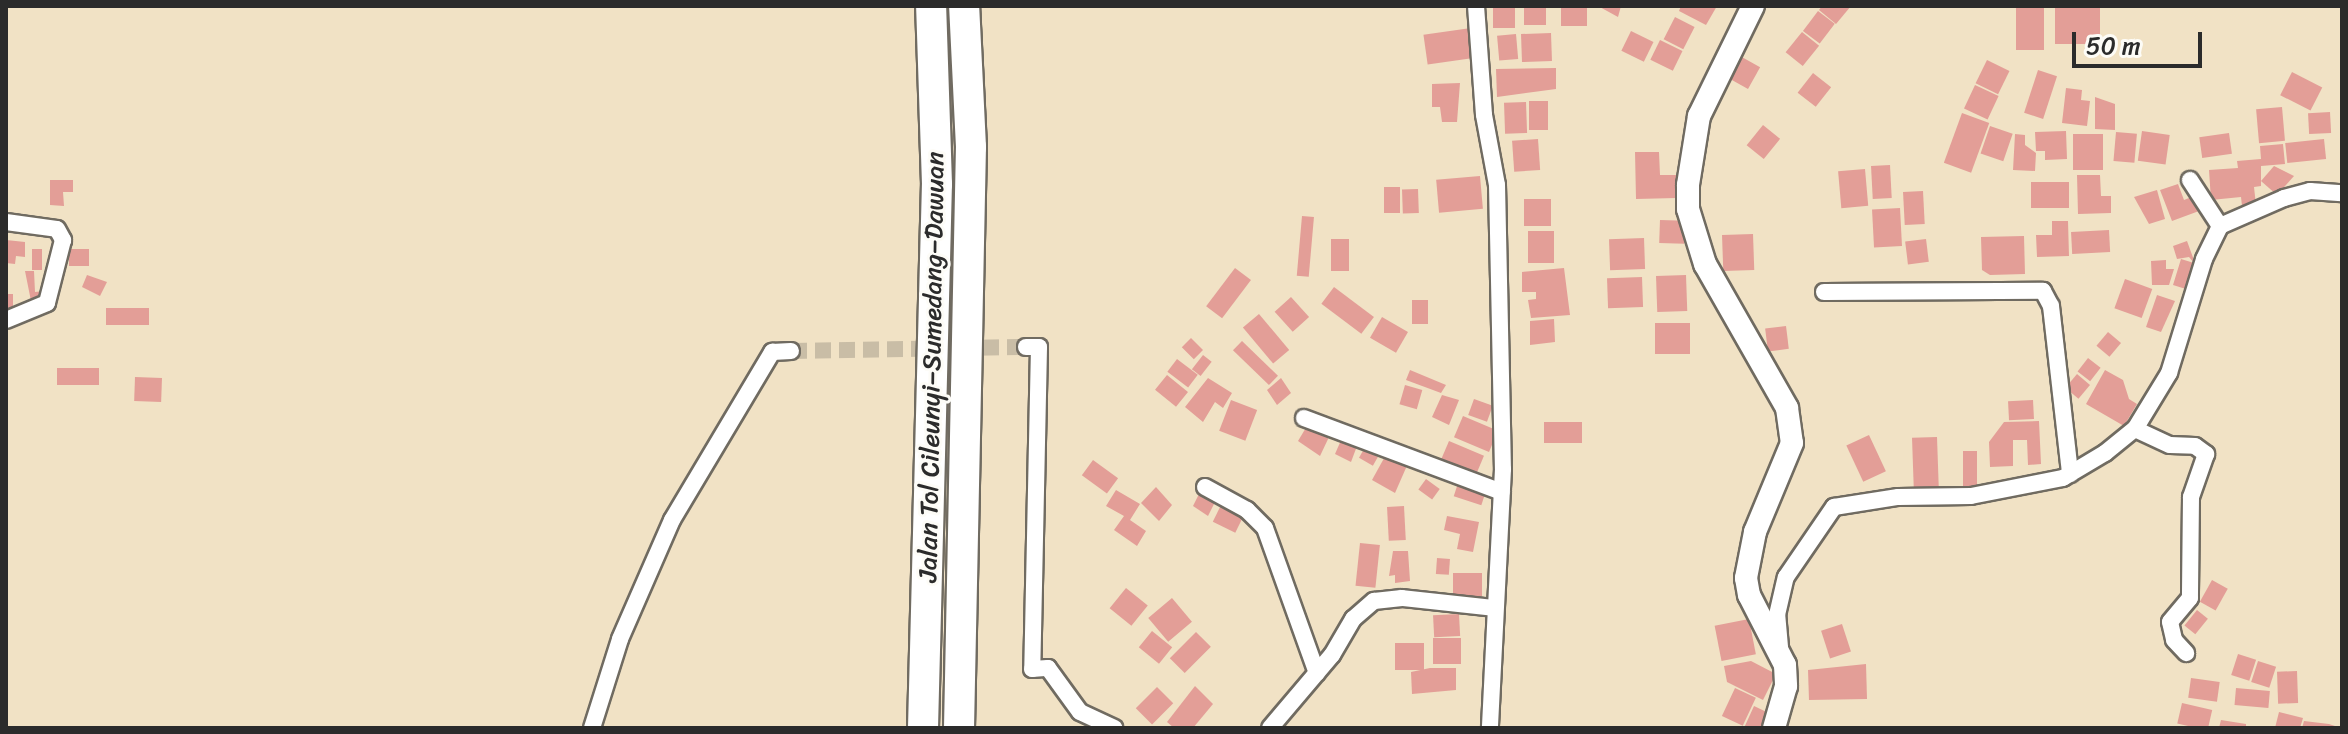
<!DOCTYPE html>
<html>
<head>
<meta charset="utf-8">
<style>
	body { margin:0 }
	#map { position:relative; width:2348px; height:734px; overflow:hidden; background:#f1e2c5; font-family:Sriracha,sans-serif }
	div>[style] { position:absolute }
	[style*='--x'] { left:calc(var(--x)*1px); top:calc(var(--y)*1px); width:calc(var(--w)*1px); rotate:calc(var(--a)*1deg) }
	.building>* { inset:0; background:#e39e97; transform-origin:0 0 }
	.minor-tunnel>* { height:16px; margin-top:-8px; transform-origin:0; background:repeating-linear-gradient(90deg,#c9bda6 0 16px,transparent 0 24px) }
	.roads { filter:drop-shadow(2px 0 #706b61) drop-shadow(-2px 0 #706b61) drop-shadow(0 2px #706b61) drop-shadow(0 -2px #706b61) }
	.minor>* { height:16px; margin:-8px; padding:0 8px; transform-origin:8px; border-radius:8px; background:#fff }
	.secondary>* { height:22px; margin:-11px; padding:0 11px; transform-origin:11px; border-radius:11px; background:#fff }
	.motorway>* { height:30px; margin:-15px; padding:0 15px; transform-origin:15px; border-radius:15px; background:#fff }
	span { translate:-50% -50%; white-space:nowrap; text-align:center; line-height:1.15; -webkit-text-stroke:6px #fdfcf7; paint-order:stroke }
	.street-label { font-size:26px; color:#2b2b2b }
	.frame { position:absolute; inset:0; border:8px solid #2b2b2b; pointer-events:none }
	.scale { position:absolute; left:2072px; top:32px; width:130px; height:36px; box-sizing:border-box; border:4px solid #2b2b2b; border-top:0; padding-left:10px; font-size:24px; line-height:28px; white-space:nowrap; color:#2b2b2b; -webkit-text-stroke:6px #fdfcf7; paint-order:stroke }
</style>
</head>
<body>
<div id="map">
	<div class="building">
		<i style="left:1493px;top:6px;width:22px;height:22px"></i>
		<i style="left:1524px;top:6px;width:22px;height:19px"></i>
		<i style="left:1561px;top:6px;width:26px;height:20px"></i>
		<i style="clip-path:polygon(1598px 6px,1621px 6px,1618px 17px)"></i>
		<i style="clip-path:polygon(1681px 6px,1717px 6px,1706px 25px,1679px 11px)"></i>
		<i style="clip-path:polygon(1822px 6px,1851px 6px,1836px 24px,1819px 10px)"></i>
		<i style="left:2016px;top:6px;width:28px;height:44px"></i>
		<i style="left:2055px;top:6px;width:45px;height:38px"></i>
		<i style="left:1818px;top:11px;width:21px;height:25px;rotate:37deg"></i>
		<i style="left:1675px;top:17px;width:22px;height:25px;rotate:27deg"></i>
		<i style="left:1471px;top:28px;width:30px;height:48px;rotate:82deg"></i>
		<i style="left:1631px;top:31px;width:25px;height:22px;rotate:26deg"></i>
		<i style="left:1802px;top:32px;width:22px;height:26px;rotate:39deg"></i>
		<i style="left:1551px;top:33px;width:28px;height:30px;rotate:88deg"></i>
		<i style="left:1516px;top:34px;width:25px;height:19px;rotate:85deg"></i>
		<i style="left:1660px;top:40px;width:25px;height:22px;rotate:26deg"></i>
		<i style="left:1740px;top:56px;width:23px;height:25px;rotate:29deg"></i>
		<i style="left:1987px;top:60px;width:25px;height:26px;rotate:26deg"></i>
		<i style="clip-path:polygon(1556px 68px,1556px 89px,1497px 97px,1496px 69px)"></i>
		<i style="left:2038px;top:70px;width:20px;height:45px;rotate:18deg"></i>
		<i style="left:2292px;top:72px;width:34px;height:26px;rotate:27deg"></i>
		<i style="left:1813px;top:73px;width:23px;height:25px;rotate:38deg"></i>
		<i style="clip-path:polygon(1460px 83px,1457px 122px,1442px 122px,1440px 107px,1432px 107px,1432px 84px)"></i>
		<i style="left:1975px;top:85px;width:26px;height:26px;rotate:25deg"></i>
		<i style="clip-path:polygon(2066px 88px,2082px 90px,2081px 100px,2090px 101px,2087px 126px,2062px 123px)"></i>
		<i style="clip-path:polygon(2095px 97px,2115px 104px,2115px 130px,2095px 129px)"></i>
		<i style="left:1529px;top:101px;width:19px;height:29px"></i>
		<i style="left:1526px;top:102px;width:31px;height:22px;rotate:88deg"></i>
		<i style="left:2282px;top:107px;width:34px;height:26px;rotate:85deg"></i>
		<i style="left:2330px;top:112px;width:21px;height:22px;rotate:87deg"></i>
		<i style="left:1962px;top:113px;width:29px;height:53px;rotate:20deg"></i>
		<i style="left:1763px;top:125px;width:22px;height:26px;rotate:39deg"></i>
		<i style="left:1990px;top:126px;width:24px;height:29px;rotate:19deg"></i>
		<i style="clip-path:polygon(2066px 131px,2067px 159px,2045px 160px,2045px 151px,2036px 151px,2035px 132px)"></i>
		<i style="left:2142px;top:131px;width:28px;height:30px;rotate:8deg"></i>
		<i style="left:2116px;top:132px;width:21px;height:29px;rotate:5deg"></i>
		<i style="left:2229px;top:133px;width:21px;height:30px;rotate:82deg"></i>
		<i style="clip-path:polygon(2015px 134px,2025px 135px,2025px 145px,2036px 153px,2035px 171px,2013px 170px)"></i>
		<i style="left:2073px;top:134px;width:30px;height:36px"></i>
		<i style="left:1538px;top:139px;width:31px;height:26px;rotate:86deg"></i>
		<i style="left:2324px;top:139px;width:20px;height:39px;rotate:84deg"></i>
		<i style="clip-path:polygon(2283px 144px,2285px 164px,2261px 166px,2261px 186px,2254px 187px,2256px 205px,2242px 206px,2241px 197px,2211px 200px,2209px 170px,2238px 168px,2237px 161px,2261px 159px,2260px 146px)"></i>
		<i style="clip-path:polygon(1635px 152px,1659px 152px,1660px 175px,1676px 175px,1676px 198px,1636px 199px)"></i>
		<i style="left:1890px;top:165px;width:33px;height:19px;rotate:87deg"></i>
		<i style="clip-path:polygon(2274px 166px,2294px 176px,2277px 195px,2261px 181px)"></i>
		<i style="left:1865px;top:169px;width:37px;height:27px;rotate:85deg"></i>
		<i style="clip-path:polygon(2077px 175px,2100px 175px,2101px 196px,2111px 196px,2111px 213px,2078px 214px)"></i>
		<i style="left:1480px;top:176px;width:33px;height:44px;rotate:85deg"></i>
		<i style="clip-path:polygon(50px 180px,73px 180px,73px 192px,63px 192px,64px 206px,50px 205px)"></i>
		<i style="left:2069px;top:182px;width:26px;height:38px;rotate:90deg"></i>
		<i style="clip-path:polygon(2178px 184px,2184px 200px,2194px 196px,2199px 211px,2172px 221px,2160px 190px)"></i>
		<i style="left:1400px;top:187px;width:26px;height:16px;rotate:90deg"></i>
		<i style="left:1418px;top:189px;width:24px;height:16px;rotate:88deg"></i>
		<i style="clip-path:polygon(2157px 190px,2165px 219px,2149px 224px,2134px 197px)"></i>
		<i style="left:1923px;top:191px;width:33px;height:20px;rotate:87deg"></i>
		<i style="left:1524px;top:199px;width:27px;height:27px"></i>
		<i style="left:1900px;top:208px;width:38px;height:28px;rotate:87deg"></i>
		<i style="left:1302px;top:216px;width:12px;height:60px;rotate:5deg"></i>
		<i style="left:1660px;top:220px;width:25px;height:23px;rotate:2deg"></i>
		<i style="clip-path:polygon(2052px 221px,2068px 221px,2069px 256px,2037px 257px,2036px 235px,2052px 235px)"></i>
		<i style="left:2109px;top:230px;width:22px;height:38px;rotate:87deg"></i>
		<i style="left:1528px;top:231px;width:26px;height:32px"></i>
		<i style="left:1753px;top:234px;width:36px;height:31px;rotate:88deg"></i>
		<i style="clip-path:polygon(2024px 236px,2025px 274px,1990px 275px,1982px 270px,1981px 237px)"></i>
		<i style="left:1644px;top:238px;width:31px;height:35px;rotate:88deg"></i>
		<i style="left:1331px;top:239px;width:18px;height:32px"></i>
		<i style="left:1926px;top:239px;width:23px;height:21px;rotate:83deg"></i>
		<i style="clip-path:polygon(6px 240px,25px 242px,25px 257px,16px 256px,15px 264px,6px 263px)"></i>
		<i style="clip-path:polygon(2187px 241px,2195px 263px,2189px 290px,2173px 285px,2181px 259px,2194px 263px,2189px 257px,2177px 259px,2173px 246px)"></i>
		<i style="left:32px;top:249px;width:10px;height:21px"></i>
		<i style="left:69px;top:249px;width:20px;height:17px"></i>
		<i style="clip-path:polygon(2166px 260px,2166px 269px,2174px 269px,2169px 285px,2152px 285px,2151px 261px)"></i>
		<i style="left:1235px;top:268px;width:20px;height:48px;rotate:37deg"></i>
		<i style="clip-path:polygon(1564px 268px,1570px 315px,1531px 318px,1528px 300px,1536px 299px,1536px 292px,1522px 292px,1522px 272px)"></i>
		<i style="clip-path:polygon(25px 271px,34px 271px,35px 292px,44px 291px,44px 300px,31px 301px)"></i>
		<i style="clip-path:polygon(87px 275px,107px 282px,100px 296px,82px 287px)"></i>
		<i style="left:1686px;top:275px;width:36px;height:30px;rotate:88deg"></i>
		<i style="left:1642px;top:277px;width:30px;height:35px;rotate:88deg"></i>
		<i style="left:2125px;top:279px;width:29px;height:31px;rotate:20deg"></i>
		<i style="left:1334px;top:287px;width:50px;height:21px;rotate:37deg"></i>
		<i style="left:6px;top:294px;width:7px;height:19px"></i>
		<i style="clip-path:polygon(2157px 295px,2175px 301px,2161px 332px,2146px 327px)"></i>
		<i style="left:1291px;top:297px;width:27px;height:22px;rotate:48deg"></i>
		<i style="left:1428px;top:300px;width:24px;height:16px;rotate:90deg"></i>
		<i style="left:149px;top:308px;width:17px;height:43px;rotate:90deg"></i>
		<i style="left:1259px;top:314px;width:47px;height:21px;rotate:50deg"></i>
		<i style="left:1382px;top:317px;width:30px;height:24px;rotate:30deg"></i>
		<i style="clip-path:polygon(1554px 319px,1555px 342px,1530px 345px,1530px 321px)"></i>
		<i style="left:1655px;top:323px;width:35px;height:31px"></i>
		<i style="left:1786px;top:326px;width:23px;height:21px;rotate:83deg"></i>
		<i style="left:2108px;top:332px;width:17px;height:18px;rotate:40deg"></i>
		<i style="left:1191px;top:338px;width:17px;height:13px;rotate:45deg"></i>
		<i style="left:1242px;top:341px;width:50px;height:13px;rotate:44deg"></i>
		<i style="left:1203px;top:355px;width:11px;height:18px;rotate:38deg"></i>
		<i style="left:2088px;top:358px;width:16px;height:17px;rotate:38deg"></i>
		<i style="left:1177px;top:359px;width:26px;height:16px;rotate:37deg"></i>
		<i style="left:99px;top:368px;width:17px;height:42px;rotate:90deg"></i>
		<i style="clip-path:polygon(1410px 370px,1446px 385px,1441px 393px,1406px 380px)"></i>
		<i style="clip-path:polygon(2105px 370px,2123px 380px,2129px 399px,2137px 404px,2124px 426px,2086px 404px)"></i>
		<i style="left:2077px;top:374px;width:17px;height:18px;rotate:40deg"></i>
		<i style="left:1167px;top:375px;width:27px;height:19px;rotate:39deg"></i>
		<i style="left:135px;top:377px;width:27px;height:24px;rotate:2deg"></i>
		<i style="clip-path:polygon(1208px 378px,1232px 393px,1223px 408px,1215px 402px,1203px 422px,1185px 407px)"></i>
		<i style="clip-path:polygon(1281px 378px,1291px 393px,1277px 405px,1267px 390px)"></i>
		<i style="left:1405px;top:385px;width:18px;height:20px;rotate:16deg"></i>
		<i style="clip-path:polygon(1442px 395px,1459px 400px,1449px 425px,1432px 417px)"></i>
		<i style="left:1474px;top:399px;width:20px;height:17px;rotate:20deg"></i>
		<i style="left:1231px;top:400px;width:28px;height:33px;rotate:21deg"></i>
		<i style="left:2033px;top:400px;width:19px;height:25px;rotate:87deg"></i>
		<i style="left:1463px;top:416px;width:38px;height:23px;rotate:23deg"></i>
		<i style="clip-path:polygon(2039px 421px,2041px 464px,2028px 465px,2027px 440px,2013px 440px,2013px 466px,1990px 467px,1989px 442px,2004px 422px)"></i>
		<i style="left:1544px;top:422px;width:38px;height:21px"></i>
		<i style="clip-path:polygon(1307px 426px,1329px 437px,1320px 456px,1298px 441px)"></i>
		<i style="left:1869px;top:435px;width:40px;height:25px;rotate:65deg"></i>
		<i style="left:1937px;top:437px;width:53px;height:25px;rotate:88deg"></i>
		<i style="clip-path:polygon(1342px 438px,1357px 446px,1351px 462px,1335px 454px)"></i>
		<i style="left:1449px;top:441px;width:38px;height:21px;rotate:23deg"></i>
		<i style="left:1364px;top:449px;width:16px;height:10px;rotate:30deg"></i>
		<i style="clip-path:polygon(1388px 451px,1409px 461px,1395px 493px,1372px 480px)"></i>
		<i style="left:1963px;top:451px;width:14px;height:35px"></i>
		<i style="left:1093px;top:460px;width:31px;height:19px;rotate:36deg"></i>
		<i style="left:1426px;top:479px;width:17px;height:13px;rotate:36deg"></i>
		<i style="left:1459px;top:480px;width:29px;height:17px;rotate:18deg"></i>
		<i style="clip-path:polygon(1156px 487px,1172px 505px,1159px 521px,1141px 503px)"></i>
		<i style="clip-path:polygon(1116px 490px,1140px 504px,1130px 520px,1146px 531px,1137px 546px,1114px 530px,1124px 516px,1106px 506px)"></i>
		<i style="clip-path:polygon(1201px 490px,1216px 500px,1208px 516px,1193px 506px)"></i>
		<i style="left:1222px;top:503px;width:25px;height:21px;rotate:26deg"></i>
		<i style="left:1404px;top:506px;width:34px;height:17px;rotate:87deg"></i>
		<i style="clip-path:polygon(1447px 516px,1479px 522px,1473px 552px,1457px 549px,1460px 534px,1444px 530px)"></i>
		<i style="left:1360px;top:543px;width:20px;height:43px;rotate:6deg"></i>
		<i style="clip-path:polygon(1393px 551px,1408px 551px,1410px 581px,1395px 583px,1395px 575px,1389px 576px)"></i>
		<i style="left:1437px;top:558px;width:13px;height:16px;rotate:4deg"></i>
		<i style="left:1453px;top:573px;width:29px;height:23px"></i>
		<i style="left:2212px;top:580px;width:18px;height:25px;rotate:29deg"></i>
		<i style="left:1126px;top:588px;width:28px;height:26px;rotate:39deg"></i>
		<i style="left:1172px;top:598px;width:31px;height:31px;rotate:50deg"></i>
		<i style="left:2197px;top:610px;width:14px;height:20px;rotate:39deg"></i>
		<i style="left:1459px;top:614px;width:22px;height:26px;rotate:87deg"></i>
		<i style="left:1749px;top:619px;width:36px;height:35px;rotate:79deg"></i>
		<i style="left:1842px;top:624px;width:29px;height:22px;rotate:72deg"></i>
		<i style="left:1152px;top:631px;width:26px;height:21px;rotate:39deg"></i>
		<i style="left:1196px;top:632px;width:21px;height:37px;rotate:45deg"></i>
		<i style="left:1461px;top:638px;width:26px;height:28px;rotate:90deg"></i>
		<i style="left:1424px;top:643px;width:27px;height:29px;rotate:90deg"></i>
		<i style="left:2238px;top:654px;width:19px;height:22px;rotate:18deg"></i>
		<i style="clip-path:polygon(1751px 661px,1776px 674px,1763px 700px,1727px 682px,1724px 666px)"></i>
		<i style="left:2258px;top:661px;width:19px;height:22px;rotate:18deg"></i>
		<i style="clip-path:polygon(1866px 664px,1867px 699px,1809px 700px,1808px 670px)"></i>
		<i style="clip-path:polygon(1430px 668px,1456px 668px,1456px 690px,1412px 694px,1411px 672px)"></i>
		<i style="left:2297px;top:671px;width:32px;height:20px;rotate:88deg"></i>
		<i style="left:2191px;top:678px;width:29px;height:20px;rotate:8deg"></i>
		<i style="clip-path:polygon(1195px 686px,1213px 704px,1193px 728px,1174px 728px,1167px 722px)"></i>
		<i style="left:1157px;top:687px;width:23px;height:30px;rotate:45deg"></i>
		<i style="left:1735px;top:688px;width:23px;height:31px;rotate:25deg"></i>
		<i style="left:2236px;top:688px;width:34px;height:17px;rotate:5deg"></i>
		<i style="left:2182px;top:703px;width:31px;height:21px;rotate:13deg"></i>
		<i style="clip-path:polygon(1754px 706px,1775px 716px,1769px 728px,1744px 728px)"></i>
		<i style="clip-path:polygon(2279px 712px,2303px 718px,2300px 728px,2275px 728px)"></i>
		<i style="clip-path:polygon(2221px 720px,2246px 724px,2246px 728px,2219px 728px)"></i>
		<i style="clip-path:polygon(2304px 721px,2329px 724px,2341px 728px,2302px 728px)"></i>
	</div>
	<div class="minor-tunnel">
		<i style="--x:791;--y:351;--w:235;--a:-1"></i>
	</div>
	<div class="roads">
		<div class="minor">
			<i style="--x:1476;--y:6;--w:109;--a:85.8"></i>
			<i style="--x:1484;--y:115;--w:71;--a:79.5"></i>
			<i style="--x:1497;--y:185;--w:284;--a:88.8"></i>
			<i style="--x:1503;--y:469;--w:259;--a:92.9"></i>
			<i style="--x:2190;--y:180;--w:55;--a:56.9"></i>
			<i style="--x:6;--y:222;--w:51;--a:7.8"></i>
			<i style="--x:57;--y:229;--w:13;--a:61"></i>
			<i style="--x:63;--y:240;--w:65;--a:104.3"></i>
			<i style="--x:47;--y:303;--w:44;--a:157.5"></i>
			<i style="--x:1824;--y:292;--w:219;--a:-0.3"></i>
			<i style="--x:2043;--y:291;--w:17;--a:62"></i>
			<i style="--x:2051;--y:306;--w:169;--a:83.5"></i>
			<i style="--x:1026;--y:347;--w:13;--a:0"></i>
			<i style="--x:1039;--y:347;--w:322;--a:91.2"></i>
			<i style="--x:1032;--y:669;--w:16;--a:-4"></i>
			<i style="--x:1048;--y:668;--w:54;--a:54"></i>
			<i style="--x:1080;--y:712;--w:38;--a:25"></i>
			<i style="--x:1304;--y:418;--w:211;--a:20.5"></i>
			<i style="--x:2135;--y:429;--w:38;--a:25"></i>
			<i style="--x:2170;--y:445;--w:25;--a:2"></i>
			<i style="--x:2195;--y:446;--w:14;--a:36"></i>
			<i style="--x:2206;--y:454;--w:46;--a:109.2"></i>
			<i style="--x:2191;--y:497;--w:101;--a:90.6"></i>
			<i style="--x:2190;--y:598;--w:31;--a:130"></i>
			<i style="--x:2170;--y:622;--w:18;--a:77"></i>
			<i style="--x:2174;--y:640;--w:18;--a:47"></i>
			<i style="--x:1205;--y:487;--w:48;--a:28.7"></i>
			<i style="--x:1247;--y:510;--w:25;--a:45"></i>
			<i style="--x:1265;--y:528;--w:154;--a:70.3"></i>
			<i style="--x:1780;--y:647;--w:32;--a:-95"></i>
			<i style="--x:1777;--y:615;--w:39;--a:-77"></i>
			<i style="--x:1786;--y:577;--w:85;--a:-55.6"></i>
			<i style="--x:1834;--y:507;--w:65;--a:-8.9"></i>
			<i style="--x:1898;--y:497;--w:73;--a:-0.8"></i>
			<i style="--x:1971;--y:496;--w:94;--a:-11.1"></i>
			<i style="--x:2063;--y:478;--w:49;--a:-30.8"></i>
			<i style="--x:2105;--y:453;--w:38;--a:-39"></i>
			<i style="--x:2135;--y:429;--w:66;--a:-58.7"></i>
			<i style="--x:2169;--y:373;--w:119;--a:-72.9"></i>
			<i style="--x:2204;--y:259;--w:37;--a:-64"></i>
			<i style="--x:2220;--y:226;--w:70;--a:-23.6"></i>
			<i style="--x:2284;--y:198;--w:27;--a:-15"></i>
			<i style="--x:2310;--y:191;--w:32;--a:4"></i>
			<i style="--x:592;--y:728;--w:93;--a:-72.5"></i>
			<i style="--x:620;--y:639;--w:130;--a:-66.4"></i>
			<i style="--x:672;--y:520;--w:196;--a:-59.2"></i>
			<i style="--x:772;--y:352;--w:19;--a:-3"></i>
			<i style="--x:1270;--y:728;--w:96;--a:-49.7"></i>
			<i style="--x:1332;--y:655;--w:42;--a:-59.7"></i>
			<i style="--x:1353;--y:619;--w:28;--a:-41"></i>
			<i style="--x:1374;--y:601;--w:28;--a:-6"></i>
			<i style="--x:1402;--y:598;--w:93;--a:6.2"></i>
		</div>
		<div class="secondary">
			<i style="--x:1753;--y:6;--w:123;--a:116.1"></i>
			<i style="--x:1699;--y:116;--w:70;--a:99.1"></i>
			<i style="--x:1688;--y:185;--w:24;--a:90"></i>
			<i style="--x:1688;--y:209;--w:58;--a:72.8"></i>
			<i style="--x:1705;--y:264;--w:166;--a:60.3"></i>
			<i style="--x:1787;--y:408;--w:35;--a:82"></i>
			<i style="--x:1792;--y:443;--w:96;--a:112.6"></i>
			<i style="--x:1755;--y:532;--w:47;--a:101.1"></i>
			<i style="--x:1746;--y:578;--w:17;--a:80"></i>
			<i style="--x:1749;--y:595;--w:79;--a:62.8"></i>
			<i style="--x:1785;--y:665;--w:21;--a:87"></i>
			<i style="--x:1786;--y:686;--w:44;--a:105.9"></i>
		</div>
		<div class="motorway">
			<i style="--x:923;--y:728;--w:544;--a:-88.53"></i>
			<i style="--x:937;--y:184;--w:178;--a:-91.9"></i>
			<i style="--x:959;--y:728;--w:581;--a:-88.82"></i>
			<i style="--x:971;--y:147;--w:141;--a:-92.8"></i>
		</div>
	</div>
	<div class="street-label">
		<span style="left:932px;top:367px;rotate:-89deg">Jalan Tol Cileunyi–Sumedang–Dawuan</span>
	</div>
	<div class="frame"></div>
	<div class="scale">50 m</div>
</div>
</body>
</html>
